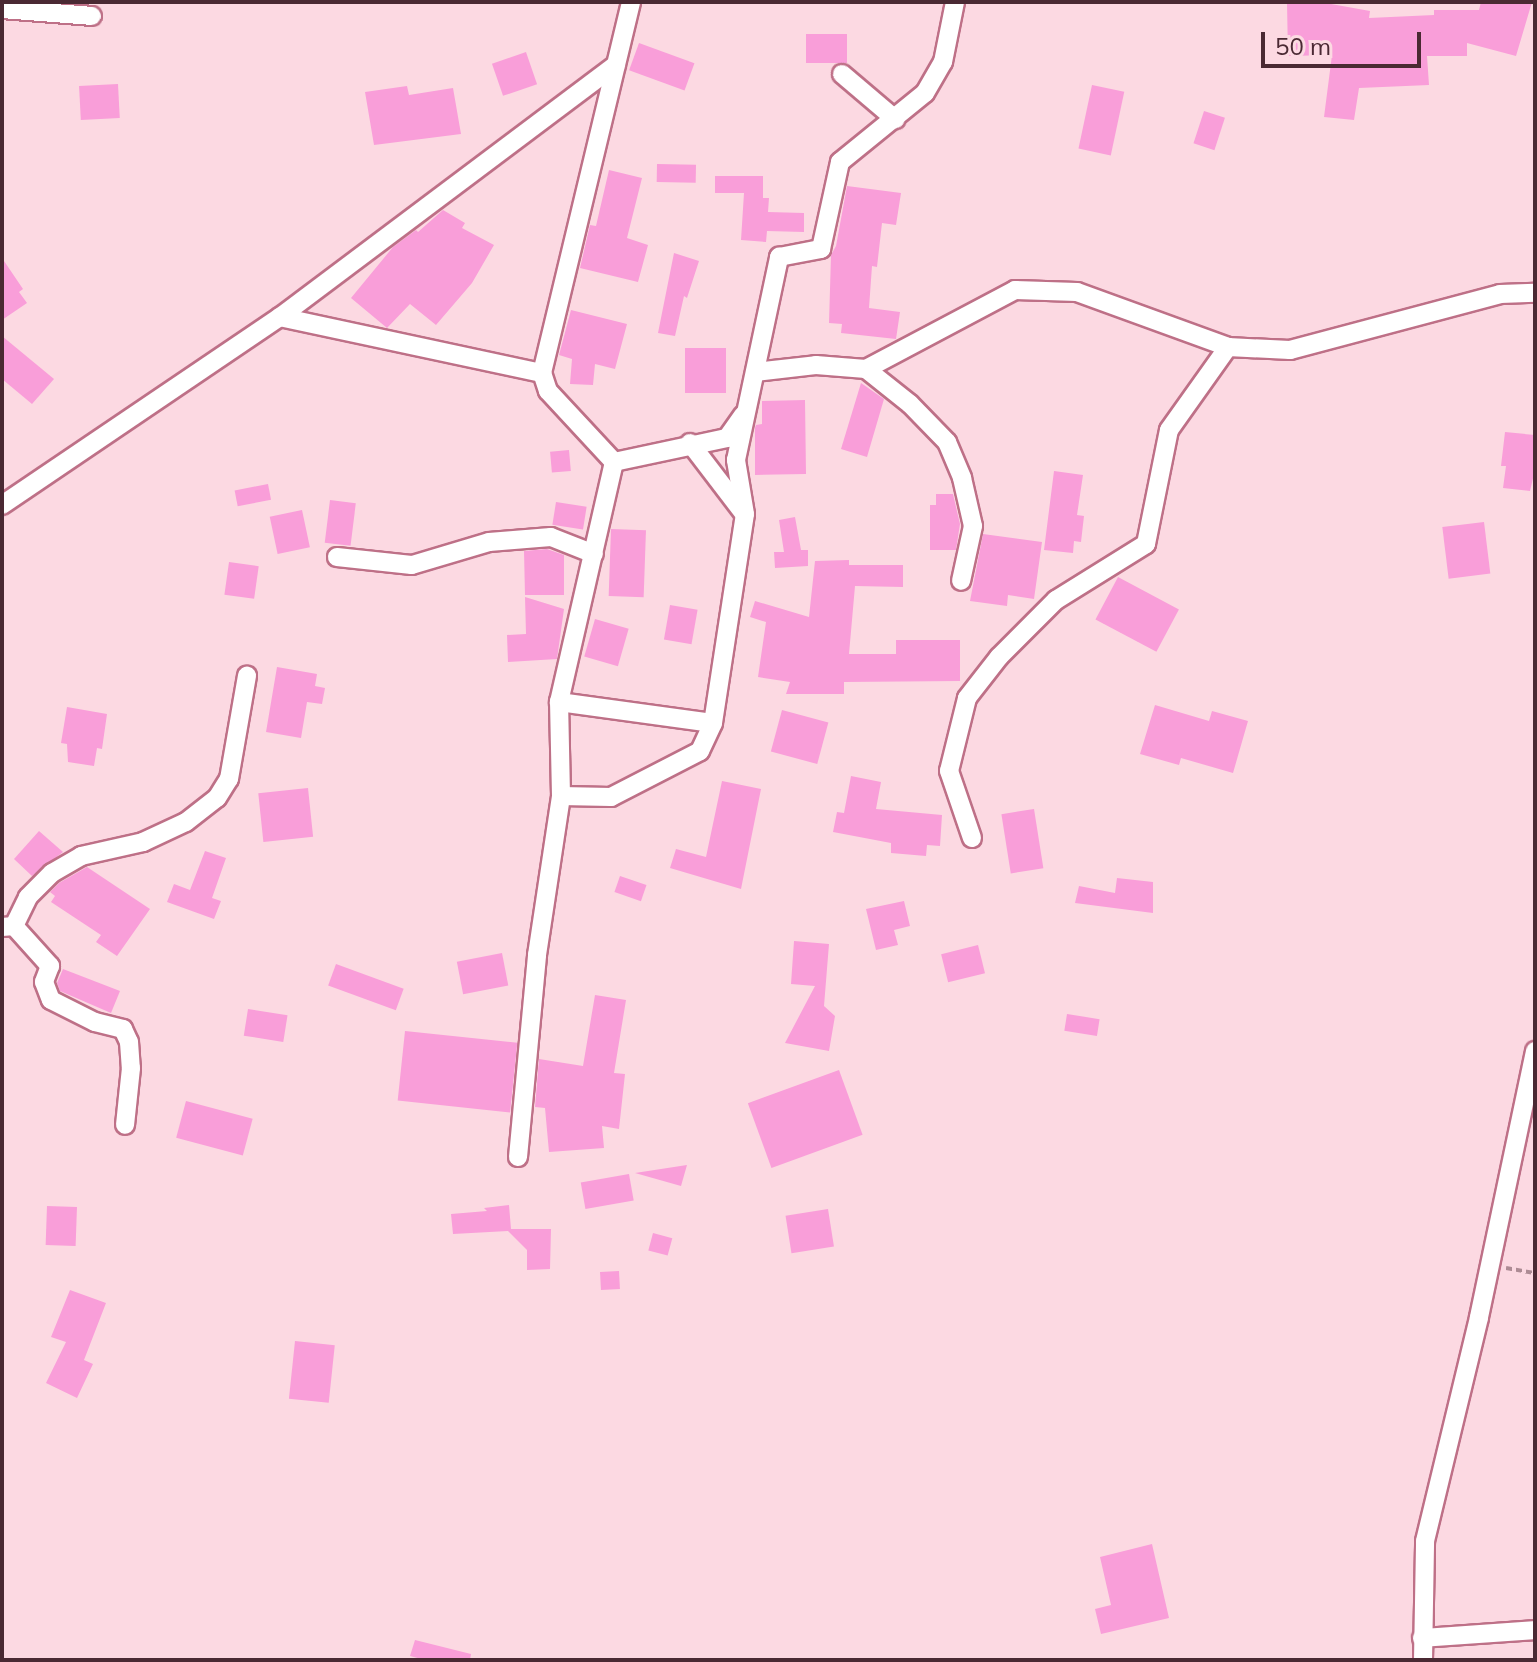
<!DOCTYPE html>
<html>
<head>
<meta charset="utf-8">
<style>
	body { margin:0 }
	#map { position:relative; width:1537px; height:1662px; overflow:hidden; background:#fcd9e2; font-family:Mulish,sans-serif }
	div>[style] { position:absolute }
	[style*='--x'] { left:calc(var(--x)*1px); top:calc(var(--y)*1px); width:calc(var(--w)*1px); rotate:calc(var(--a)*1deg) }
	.building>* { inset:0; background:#f99ed9; transform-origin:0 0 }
	.path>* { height:4px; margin-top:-2px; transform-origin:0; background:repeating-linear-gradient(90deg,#ad8b94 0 6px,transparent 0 10px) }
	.roads { filter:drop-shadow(2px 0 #be7087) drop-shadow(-2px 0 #be7087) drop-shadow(0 2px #be7087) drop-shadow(0 -2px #be7087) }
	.minor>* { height:18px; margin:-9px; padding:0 9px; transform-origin:9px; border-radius:9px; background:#fff }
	span { translate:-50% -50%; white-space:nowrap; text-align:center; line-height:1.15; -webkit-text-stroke:7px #fcd9e2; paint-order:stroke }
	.frame { position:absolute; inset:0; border:4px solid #4a2933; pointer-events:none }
	.scale { position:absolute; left:1261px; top:32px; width:160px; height:36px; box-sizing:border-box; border:4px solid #4a2933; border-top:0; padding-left:10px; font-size:24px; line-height:28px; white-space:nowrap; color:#4a2933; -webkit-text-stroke:6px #fcd9e2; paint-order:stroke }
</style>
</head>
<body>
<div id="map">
	<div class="building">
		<i style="clip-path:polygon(1320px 2px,1370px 11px,1369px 18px,1434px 15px,1434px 10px,1479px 10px,1481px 2px,1532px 2px,1516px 56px,1467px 43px,1467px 56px,1427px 56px,1429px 85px,1359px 88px,1354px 120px,1324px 117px,1332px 55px,1288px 56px,1287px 3px)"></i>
		<i style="left:847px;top:34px;width:29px;height:41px;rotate:90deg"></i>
		<i style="left:639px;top:43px;width:59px;height:29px;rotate:20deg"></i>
		<i style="left:526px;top:52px;width:34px;height:36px;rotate:71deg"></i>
		<i style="left:118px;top:84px;width:34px;height:39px;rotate:87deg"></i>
		<i style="left:1092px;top:85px;width:33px;height:65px;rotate:12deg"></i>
		<i style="clip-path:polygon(407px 86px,409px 95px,453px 88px,461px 134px,374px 145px,365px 92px)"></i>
		<i style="left:1204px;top:111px;width:22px;height:34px;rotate:18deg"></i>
		<i style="left:657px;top:164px;width:39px;height:18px;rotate:1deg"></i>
		<i style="clip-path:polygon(609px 170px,642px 178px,627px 238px,648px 245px,638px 282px,580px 268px,590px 225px,596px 226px)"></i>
		<i style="clip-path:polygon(715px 176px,763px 176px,763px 198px,769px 198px,768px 212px,804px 213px,804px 232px,767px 231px,766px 242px,741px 240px,744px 193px,715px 193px)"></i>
		<i style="clip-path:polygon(847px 186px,901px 193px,896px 225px,882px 223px,877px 267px,872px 266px,869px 308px,900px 312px,896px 339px,841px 333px,842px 324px,829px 323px,831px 255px,836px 246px)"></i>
		<i style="clip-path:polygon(443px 210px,465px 223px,462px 228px,494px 245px,472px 283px,436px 325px,410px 304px,387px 328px,351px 298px,393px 247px,416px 230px,418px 232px)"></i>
		<i style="clip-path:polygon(674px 253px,699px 261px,687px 298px,684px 296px,675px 336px,658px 333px)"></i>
		<i style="clip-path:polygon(2px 258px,23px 289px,19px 292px,27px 303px,2px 320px)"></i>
		<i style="clip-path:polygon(571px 310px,627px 324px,615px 369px,595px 364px,593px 385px,570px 384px,572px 359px,559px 355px)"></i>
		<i style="clip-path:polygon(2px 336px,54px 379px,32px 404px,2px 379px)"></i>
		<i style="left:685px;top:348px;width:41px;height:45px"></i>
		<i style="clip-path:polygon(861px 383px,884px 399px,867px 457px,841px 449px)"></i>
		<i style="clip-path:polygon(805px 400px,806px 474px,755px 475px,755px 428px,756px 425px,762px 424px,762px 401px)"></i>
		<i style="clip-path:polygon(1505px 432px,1535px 435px,1535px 470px,1530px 491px,1503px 488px,1506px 466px,1501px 466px)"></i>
		<i style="left:569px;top:450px;width:21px;height:19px;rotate:85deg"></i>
		<i style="clip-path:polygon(1054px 471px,1083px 475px,1077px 515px,1084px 516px,1081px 542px,1074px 541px,1073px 553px,1044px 550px)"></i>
		<i style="left:268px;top:484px;width:16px;height:34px;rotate:79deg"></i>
		<i style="clip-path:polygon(936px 494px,953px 494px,960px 524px,956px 550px,930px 550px,930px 505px,936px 505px)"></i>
		<i style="left:330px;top:500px;width:26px;height:43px;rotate:7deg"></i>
		<i style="left:556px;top:502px;width:31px;height:23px;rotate:9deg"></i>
		<i style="left:302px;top:510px;width:38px;height:33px;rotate:78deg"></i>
		<i style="clip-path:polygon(795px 517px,801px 550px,808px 550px,808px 566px,775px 568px,774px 552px,784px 552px,779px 520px)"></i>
		<i style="left:1484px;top:522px;width:52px;height:42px;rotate:83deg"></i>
		<i style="left:611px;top:529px;width:35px;height:67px;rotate:2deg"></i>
		<i style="clip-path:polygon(983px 534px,1042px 542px,1034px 599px,1008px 595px,1007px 606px,970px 601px)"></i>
		<i style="clip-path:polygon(547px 549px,564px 555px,564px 595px,525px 595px,524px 551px)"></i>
		<i style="clip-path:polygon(849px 560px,849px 565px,903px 565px,903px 587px,855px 586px,849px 654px,896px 654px,896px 640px,960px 640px,960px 681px,844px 682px,844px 694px,786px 694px,790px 682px,758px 677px,766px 622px,750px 617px,755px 601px,809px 617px,815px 561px)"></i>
		<i style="left:229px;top:562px;width:30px;height:33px;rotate:8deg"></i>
		<i style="left:1118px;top:577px;width:69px;height:48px;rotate:28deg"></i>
		<i style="clip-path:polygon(525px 597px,564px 609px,557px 659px,508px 662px,507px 635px,526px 634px)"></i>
		<i style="left:670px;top:605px;width:28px;height:35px;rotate:10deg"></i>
		<i style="left:595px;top:619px;width:35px;height:39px;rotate:16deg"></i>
		<i style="clip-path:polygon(277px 667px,317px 674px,315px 686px,325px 688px,322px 704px,307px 702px,301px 738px,266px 732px)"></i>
		<i style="clip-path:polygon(1155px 705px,1209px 721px,1212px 711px,1248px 721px,1233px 773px,1181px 758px,1179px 765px,1140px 754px)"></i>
		<i style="clip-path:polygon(67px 707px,107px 714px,102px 749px,97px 748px,94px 766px,68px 762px,67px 744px,61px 743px)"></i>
		<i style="left:782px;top:710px;width:48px;height:43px;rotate:15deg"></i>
		<i style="clip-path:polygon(851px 776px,881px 782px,876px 809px,942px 815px,940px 846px,927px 845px,926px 856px,891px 853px,891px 843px,833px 832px,837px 812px,844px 813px)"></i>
		<i style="clip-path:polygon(722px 781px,761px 789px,741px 889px,670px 868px,676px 849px,706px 857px)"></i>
		<i style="left:308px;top:788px;width:49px;height:50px;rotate:84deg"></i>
		<i style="left:1034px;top:809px;width:60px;height:33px;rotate:81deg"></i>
		<i style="clip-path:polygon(39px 831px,63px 852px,32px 876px,14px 859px)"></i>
		<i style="clip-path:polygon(205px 851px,226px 858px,212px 898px,221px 901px,214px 919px,167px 902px,174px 884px,190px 890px)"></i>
		<i style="clip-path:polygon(87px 867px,150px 909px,117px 956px,96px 942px,101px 935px,51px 902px,55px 896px,50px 892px,59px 883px)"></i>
		<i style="left:620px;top:876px;width:28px;height:17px;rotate:19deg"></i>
		<i style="clip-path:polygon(1117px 878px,1153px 882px,1153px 913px,1075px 903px,1079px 886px,1115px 893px)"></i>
		<i style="clip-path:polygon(904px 901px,910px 926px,894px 930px,898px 945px,876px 950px,866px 909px)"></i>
		<i style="clip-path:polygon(794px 941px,829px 944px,824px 1006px,835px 1016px,829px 1051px,785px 1043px,815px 986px,791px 984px)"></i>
		<i style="left:978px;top:945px;width:29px;height:38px;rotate:76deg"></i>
		<i style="left:502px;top:953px;width:33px;height:46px;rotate:79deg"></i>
		<i style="left:336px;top:964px;width:72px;height:23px;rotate:20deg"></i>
		<i style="clip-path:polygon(63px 969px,120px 991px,111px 1013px,60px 991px,57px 983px)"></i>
		<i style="clip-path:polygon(595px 995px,626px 1000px,614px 1073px,625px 1074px,619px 1129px,602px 1126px,604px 1148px,549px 1152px,545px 1108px,535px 1107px,539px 1059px,583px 1066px)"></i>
		<i style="left:248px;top:1009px;width:40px;height:27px;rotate:9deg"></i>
		<i style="left:1067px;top:1014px;width:33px;height:17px;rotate:9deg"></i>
		<i style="left:405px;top:1031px;width:113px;height:70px;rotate:6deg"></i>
		<i style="left:839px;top:1070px;width:69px;height:97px;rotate:70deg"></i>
		<i style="left:186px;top:1101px;width:69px;height:38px;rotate:15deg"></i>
		<i style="clip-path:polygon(687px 1165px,681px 1186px,635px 1173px)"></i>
		<i style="left:629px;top:1174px;width:27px;height:49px;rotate:80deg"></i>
		<i style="clip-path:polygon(509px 1205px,511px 1229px,551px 1229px,550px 1269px,527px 1270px,527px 1250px,508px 1231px,453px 1234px,451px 1214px,487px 1211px,484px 1208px)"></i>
		<i style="left:47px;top:1206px;width:30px;height:39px;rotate:2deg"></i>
		<i style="left:828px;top:1209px;width:38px;height:43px;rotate:81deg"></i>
		<i style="left:653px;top:1233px;width:20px;height:18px;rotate:15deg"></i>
		<i style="left:619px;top:1271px;width:18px;height:19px;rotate:87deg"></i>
		<i style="clip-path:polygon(70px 1290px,106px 1303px,84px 1360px,93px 1364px,77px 1398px,46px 1383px,66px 1342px,51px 1337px)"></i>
		<i style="left:295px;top:1341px;width:40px;height:58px;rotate:6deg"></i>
		<i style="clip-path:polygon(1152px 1544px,1169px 1618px,1101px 1634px,1095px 1609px,1111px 1605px,1100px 1557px)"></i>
		<i style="clip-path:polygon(415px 1640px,471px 1654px,470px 1660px,425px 1660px,410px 1656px)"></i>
	</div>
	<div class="path">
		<i style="--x:1506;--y:1268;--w:29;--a:10"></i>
	</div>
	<div class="roads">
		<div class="minor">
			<i style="--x:2;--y:9;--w:90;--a:4.4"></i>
			<i style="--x:842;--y:74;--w:70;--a:40.3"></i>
			<i style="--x:280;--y:317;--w:268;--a:12.1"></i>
			<i style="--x:866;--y:369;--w:169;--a:-27.9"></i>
			<i style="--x:1015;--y:290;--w:62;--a:1.8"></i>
			<i style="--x:1077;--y:292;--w:161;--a:20"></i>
			<i style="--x:1228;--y:347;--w:62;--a:2.8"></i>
			<i style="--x:1290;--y:350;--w:217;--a:-14.9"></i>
			<i style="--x:1500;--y:294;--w:35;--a:-2"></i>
			<i style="--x:755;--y:372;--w:61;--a:-6.5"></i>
			<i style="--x:816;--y:365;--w:50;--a:4.6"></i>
			<i style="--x:866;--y:369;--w:56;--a:38.5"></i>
			<i style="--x:910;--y:404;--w:53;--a:45.8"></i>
			<i style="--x:947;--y:442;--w:39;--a:67"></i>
			<i style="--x:962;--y:478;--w:49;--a:77.1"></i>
			<i style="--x:973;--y:526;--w:56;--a:102.3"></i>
			<i style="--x:690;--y:443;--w:86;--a:52.6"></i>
			<i style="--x:614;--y:462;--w:97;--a:-132.9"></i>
			<i style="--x:548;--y:391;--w:19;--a:-108"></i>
			<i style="--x:542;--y:373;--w:382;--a:-76.5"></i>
			<i style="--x:614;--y:462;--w:116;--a:-12"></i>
			<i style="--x:727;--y:438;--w:28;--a:-55"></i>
			<i style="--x:2;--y:505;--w:336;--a:-34.1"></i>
			<i style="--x:280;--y:317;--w:420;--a:-36.9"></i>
			<i style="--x:337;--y:557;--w:75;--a:6.1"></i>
			<i style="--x:412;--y:565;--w:80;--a:-16.6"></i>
			<i style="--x:489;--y:542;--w:62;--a:-4.6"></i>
			<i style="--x:551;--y:537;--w:46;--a:21.6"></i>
			<i style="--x:559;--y:702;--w:155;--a:7.8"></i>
			<i style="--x:561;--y:796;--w:50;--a:1.1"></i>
			<i style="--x:611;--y:797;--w:100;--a:-27.3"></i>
			<i style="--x:700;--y:751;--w:31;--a:-65"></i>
			<i style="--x:713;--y:723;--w:211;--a:-81.3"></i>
			<i style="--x:745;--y:514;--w:55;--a:-99.5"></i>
			<i style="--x:736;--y:460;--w:208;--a:-78"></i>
			<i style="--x:779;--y:257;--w:43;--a:-10.8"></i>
			<i style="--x:821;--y:249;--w:89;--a:-77.7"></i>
			<i style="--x:840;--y:162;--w:109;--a:-39.1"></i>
			<i style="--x:925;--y:93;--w:36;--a:-60"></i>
			<i style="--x:943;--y:62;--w:61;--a:-78.7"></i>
			<i style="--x:972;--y:838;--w:71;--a:-108.9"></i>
			<i style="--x:949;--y:771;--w:75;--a:-76.1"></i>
			<i style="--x:967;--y:698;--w:52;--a:-52"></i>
			<i style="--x:999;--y:657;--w:81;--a:-45"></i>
			<i style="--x:1056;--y:600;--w:106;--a:-31.9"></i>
			<i style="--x:1146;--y:544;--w:116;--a:-78.6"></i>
			<i style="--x:1169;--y:430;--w:102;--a:-54.6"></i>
			<i style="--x:14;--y:926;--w:54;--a:48"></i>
			<i style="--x:50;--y:966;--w:17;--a:111"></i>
			<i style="--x:44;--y:982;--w:19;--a:69"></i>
			<i style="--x:51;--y:1000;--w:49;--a:26.6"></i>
			<i style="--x:95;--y:1022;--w:29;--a:14"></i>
			<i style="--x:123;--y:1029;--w:14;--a:65"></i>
			<i style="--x:129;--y:1042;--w:26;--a:86"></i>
			<i style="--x:131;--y:1068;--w:57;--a:96"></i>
			<i style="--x:2;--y:927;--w:12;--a:-5"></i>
			<i style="--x:14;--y:926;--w:32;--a:-64"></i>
			<i style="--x:28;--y:897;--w:34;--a:-45"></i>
			<i style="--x:52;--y:873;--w:34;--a:-30"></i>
			<i style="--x:81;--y:856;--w:64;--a:-12.7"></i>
			<i style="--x:143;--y:842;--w:47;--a:-24.9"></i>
			<i style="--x:186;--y:822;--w:39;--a:-38"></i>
			<i style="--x:217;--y:798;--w:22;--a:-58"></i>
			<i style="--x:229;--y:779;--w:105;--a:-80.1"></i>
			<i style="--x:518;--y:1157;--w:203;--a:-84.6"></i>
			<i style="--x:537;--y:955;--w:161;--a:-81.4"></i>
			<i style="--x:561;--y:796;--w:94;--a:-91.2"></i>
			<i style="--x:559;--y:702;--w:246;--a:-77.1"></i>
			<i style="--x:1422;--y:1638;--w:113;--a:-4"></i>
			<i style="--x:1423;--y:1660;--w:119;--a:-89"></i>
			<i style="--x:1425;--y:1541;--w:230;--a:-76.4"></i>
			<i style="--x:1479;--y:1317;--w:272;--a:-78.1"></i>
		</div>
	</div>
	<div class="frame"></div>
	<div class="scale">50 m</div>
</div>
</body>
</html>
